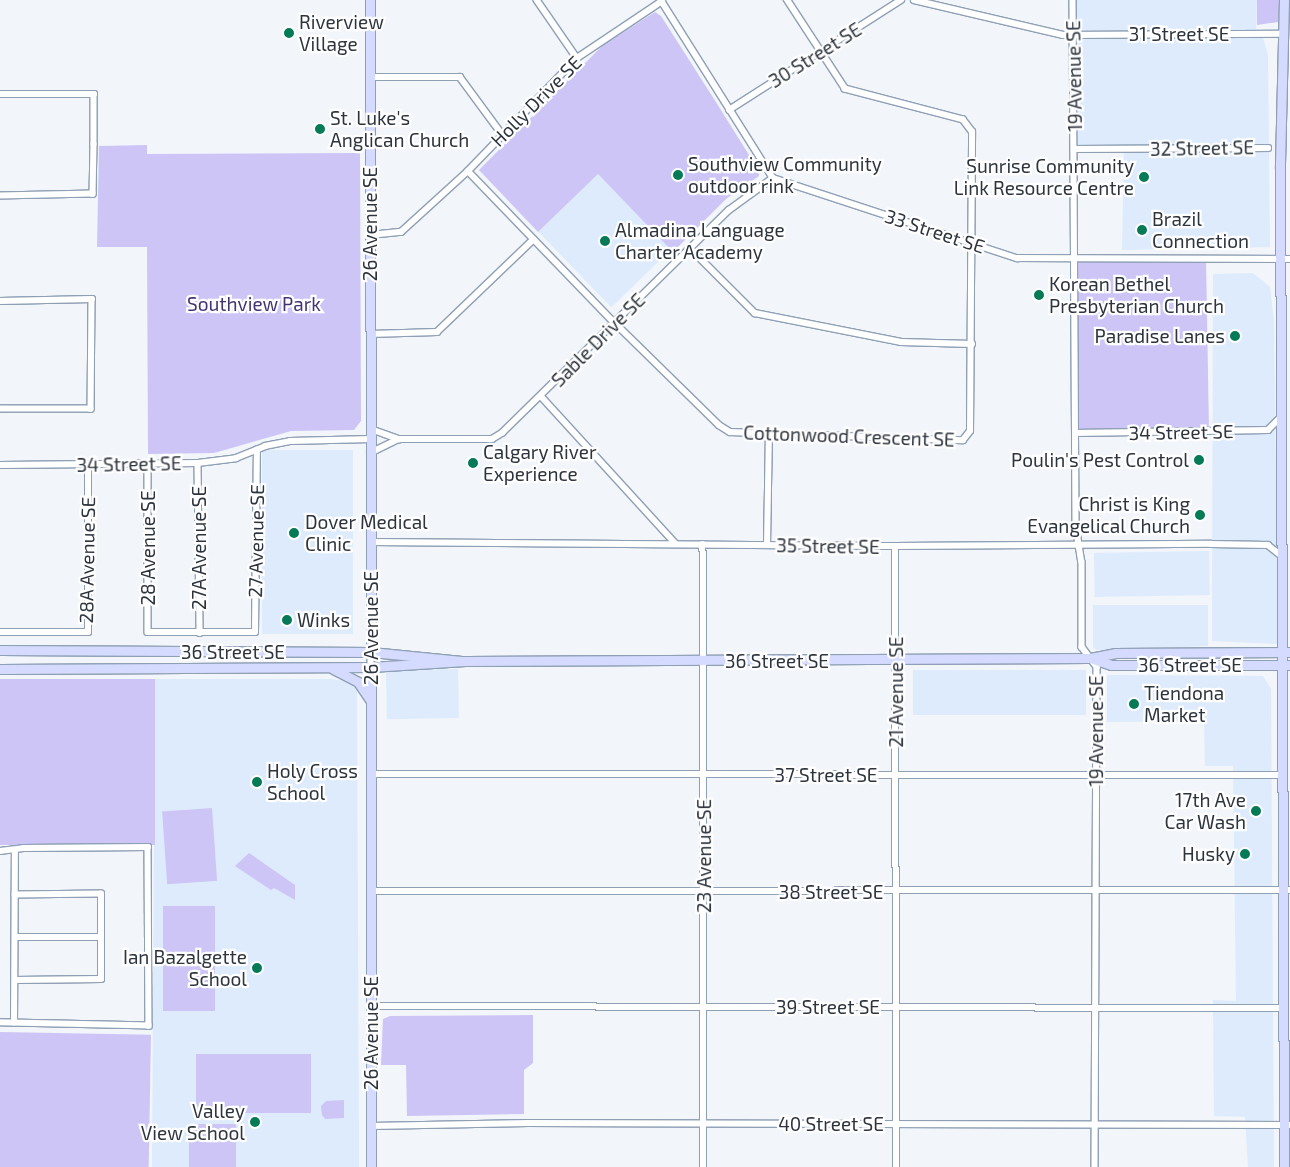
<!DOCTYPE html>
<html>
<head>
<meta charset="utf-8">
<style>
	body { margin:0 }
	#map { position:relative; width:1290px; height:1167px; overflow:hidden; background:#f2f5fa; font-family:"Exo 2",sans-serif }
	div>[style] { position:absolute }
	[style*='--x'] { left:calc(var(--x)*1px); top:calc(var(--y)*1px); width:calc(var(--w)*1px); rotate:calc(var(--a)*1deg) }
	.built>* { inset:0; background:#ddebfc; transform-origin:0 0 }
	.green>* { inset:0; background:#ccc5f6; transform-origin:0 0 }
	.roads { filter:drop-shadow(1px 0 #8fa0b5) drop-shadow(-1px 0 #8fa0b5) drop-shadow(0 1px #8fa0b5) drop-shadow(0 -1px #8fa0b5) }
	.street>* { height:5.5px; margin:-2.75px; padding:0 2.75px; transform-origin:2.75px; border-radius:2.75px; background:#fff }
	.secondary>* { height:9px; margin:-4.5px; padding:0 4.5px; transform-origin:4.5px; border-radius:4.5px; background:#d5dbfe }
	.dots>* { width:14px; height:14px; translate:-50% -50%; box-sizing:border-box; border:2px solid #fff; border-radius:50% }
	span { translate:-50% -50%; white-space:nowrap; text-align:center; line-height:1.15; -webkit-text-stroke:4.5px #fff; paint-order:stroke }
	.poi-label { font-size:19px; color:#2d343d }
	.left { translate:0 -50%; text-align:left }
	.right { translate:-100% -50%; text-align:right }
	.street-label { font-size:19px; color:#2d343d }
	.park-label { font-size:19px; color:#423472 }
</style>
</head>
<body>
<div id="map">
	<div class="built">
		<i style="clip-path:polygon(1073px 0,1257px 0,1256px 33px,1262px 34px,1268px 55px,1270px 247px,1122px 250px,1124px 149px,1076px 149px)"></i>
		<i style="left:598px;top:174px;width:105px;height:83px;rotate:46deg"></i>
		<i style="clip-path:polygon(1253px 273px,1270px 287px,1274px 321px,1278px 644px,1212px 641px,1213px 274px)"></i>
		<i style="left:353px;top:450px;width:184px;height:91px;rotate:90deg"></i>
		<i style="left:1209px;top:551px;width:44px;height:115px;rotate:89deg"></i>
		<i style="clip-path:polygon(1093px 605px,1208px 605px,1208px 646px,1096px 650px,1093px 647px)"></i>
		<i style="left:458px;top:669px;width:49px;height:72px;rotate:89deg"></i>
		<i style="left:913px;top:670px;width:173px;height:45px"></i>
		<i style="clip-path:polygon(1107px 675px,1263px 676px,1271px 689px,1274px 1167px,1248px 1167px,1245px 1117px,1214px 1116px,1213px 1000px,1236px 1001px,1233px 766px,1205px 766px,1204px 721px,1107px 722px)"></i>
		<i style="clip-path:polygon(155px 679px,332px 679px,349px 682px,357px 689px,359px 1167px,152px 1167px)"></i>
	</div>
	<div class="green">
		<i style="clip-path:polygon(1257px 0,1280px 0,1278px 22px,1257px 25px)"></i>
		<i style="clip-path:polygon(655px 12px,661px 16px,714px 99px,759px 171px,759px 176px,726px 199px,673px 252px,598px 174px,538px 232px,479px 170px,603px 45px)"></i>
		<i style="clip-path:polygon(147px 145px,147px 154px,360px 153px,361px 421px,354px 430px,291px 431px,214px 453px,148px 454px,147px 247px,97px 247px,99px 146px)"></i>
		<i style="left:1206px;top:259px;width:174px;height:132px;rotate:89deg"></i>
		<i style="left:0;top:679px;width:155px;height:166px"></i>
		<i style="left:212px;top:808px;width:73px;height:50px;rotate:86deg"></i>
		<i style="clip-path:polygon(249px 853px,295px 885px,295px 900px,274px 888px,271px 890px,235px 866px)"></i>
		<i style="left:163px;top:906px;width:52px;height:105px"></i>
		<i style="clip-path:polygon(533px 1015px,533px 1063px,524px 1070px,524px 1114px,407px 1116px,406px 1065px,381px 1065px,383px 1019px,390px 1016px)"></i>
		<i style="left:0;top:1032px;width:151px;height:135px;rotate:1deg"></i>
		<i style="left:196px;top:1054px;width:115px;height:59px"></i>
		<i style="clip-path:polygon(344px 1100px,344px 1118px,325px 1119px,322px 1115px,321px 1106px,326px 1101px)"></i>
		<i style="left:189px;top:1124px;width:47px;height:43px"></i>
	</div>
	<div class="roads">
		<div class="street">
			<i style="--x:537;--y:0;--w:70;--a:55.4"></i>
			<i style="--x:661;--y:0;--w:210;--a:57.8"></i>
			<i style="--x:773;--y:178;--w:257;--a:18.2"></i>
			<i style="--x:1017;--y:258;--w:273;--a:0.2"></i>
			<i style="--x:914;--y:0;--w:153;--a:13.2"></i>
			<i style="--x:1063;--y:35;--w:221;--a:-0.3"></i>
			<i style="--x:1073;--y:0;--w:526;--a:89.67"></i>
			<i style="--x:1076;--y:526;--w:36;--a:81"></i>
			<i style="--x:1082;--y:562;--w:85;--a:90"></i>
			<i style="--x:1082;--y:647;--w:25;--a:53"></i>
			<i style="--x:1097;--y:667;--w:500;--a:90.23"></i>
			<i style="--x:371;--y:77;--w:89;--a:0"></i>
			<i style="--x:460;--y:77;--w:71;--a:53.6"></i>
			<i style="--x:0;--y:94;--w:94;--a:0"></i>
			<i style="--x:94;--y:94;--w:50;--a:90"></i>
			<i style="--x:94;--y:144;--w:50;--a:91.1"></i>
			<i style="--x:93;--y:194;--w:93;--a:178.8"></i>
			<i style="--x:729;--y:110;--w:204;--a:-32.6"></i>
			<i style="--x:1076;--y:149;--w:192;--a:-0.3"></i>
			<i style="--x:468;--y:171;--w:210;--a:46"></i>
			<i style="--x:614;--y:322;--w:147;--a:44.4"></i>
			<i style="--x:719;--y:425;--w:13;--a:32"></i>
			<i style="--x:730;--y:432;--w:233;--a:2"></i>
			<i style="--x:963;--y:440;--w:11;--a:-52"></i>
			<i style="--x:970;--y:431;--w:299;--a:-89.6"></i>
			<i style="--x:972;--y:132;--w:15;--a:-127"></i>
			<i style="--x:963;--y:120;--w:122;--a:-165.3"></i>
			<i style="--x:845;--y:89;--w:106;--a:-123.1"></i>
			<i style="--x:370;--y:235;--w:31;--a:-6"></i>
			<i style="--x:401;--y:232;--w:91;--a:-42.3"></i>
			<i style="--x:468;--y:171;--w:157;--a:-46"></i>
			<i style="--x:577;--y:58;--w:102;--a:-33.8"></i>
			<i style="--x:690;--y:248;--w:92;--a:45"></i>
			<i style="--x:755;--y:313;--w:149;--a:11.2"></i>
			<i style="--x:901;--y:342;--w:71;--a:1.6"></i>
			<i style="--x:0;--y:301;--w:92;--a:-1.2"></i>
			<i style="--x:92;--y:299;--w:110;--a:90.5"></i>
			<i style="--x:91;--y:409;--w:91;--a:180"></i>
			<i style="--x:370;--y:334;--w:67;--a:-1.7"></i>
			<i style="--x:437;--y:332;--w:133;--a:-43.8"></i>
			<i style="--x:541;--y:396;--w:200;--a:47.6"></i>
			<i style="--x:371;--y:429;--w:30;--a:20"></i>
			<i style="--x:399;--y:439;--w:93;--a:0"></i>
			<i style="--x:492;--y:439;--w:12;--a:-31"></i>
			<i style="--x:502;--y:433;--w:318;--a:-44.5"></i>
			<i style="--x:729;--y:210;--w:54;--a:-36"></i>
			<i style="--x:1075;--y:433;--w:193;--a:-0.9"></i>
			<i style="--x:1268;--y:430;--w:18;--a:-45"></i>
			<i style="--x:370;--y:453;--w:30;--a:-26"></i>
			<i style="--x:148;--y:463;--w:169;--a:90"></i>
			<i style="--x:148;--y:632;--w:107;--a:0"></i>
			<i style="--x:255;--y:632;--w:182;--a:-89.4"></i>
			<i style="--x:198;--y:463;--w:170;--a:89.3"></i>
			<i style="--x:0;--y:465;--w:198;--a:-0.6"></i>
			<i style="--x:198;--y:463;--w:38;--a:-7"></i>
			<i style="--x:236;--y:458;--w:31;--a:-22"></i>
			<i style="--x:265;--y:446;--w:25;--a:-11"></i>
			<i style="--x:290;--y:441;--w:81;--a:-1.4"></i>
			<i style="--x:371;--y:542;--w:524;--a:0.44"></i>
			<i style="--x:895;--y:546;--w:316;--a:-0.4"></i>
			<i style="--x:1211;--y:544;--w:57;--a:1"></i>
			<i style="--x:1268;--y:545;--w:18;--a:38"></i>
			<i style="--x:703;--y:544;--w:623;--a:89.91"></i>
			<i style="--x:767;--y:545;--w:111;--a:-89"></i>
			<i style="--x:895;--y:546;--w:621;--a:89.82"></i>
			<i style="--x:0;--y:632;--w:88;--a:0"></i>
			<i style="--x:88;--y:632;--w:167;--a:-90"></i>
			<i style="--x:371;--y:652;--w:15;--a:90"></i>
			<i style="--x:371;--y:774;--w:910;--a:0.06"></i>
			<i style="--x:0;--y:851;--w:23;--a:-7"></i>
			<i style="--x:23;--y:848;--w:125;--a:-0.5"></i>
			<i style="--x:148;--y:847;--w:179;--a:89.7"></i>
			<i style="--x:149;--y:1026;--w:149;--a:-178.8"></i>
			<i style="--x:371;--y:891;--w:919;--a:-0.06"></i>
			<i style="--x:15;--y:937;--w:86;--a:0"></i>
			<i style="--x:15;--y:980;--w:86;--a:-0.7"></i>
			<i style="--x:101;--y:979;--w:85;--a:-90"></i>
			<i style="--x:101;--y:894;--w:86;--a:179.3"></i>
			<i style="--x:371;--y:1006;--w:913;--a:0.13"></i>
			<i style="--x:14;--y:1023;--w:172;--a:-89.7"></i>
			<i style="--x:371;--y:1126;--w:157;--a:-1.1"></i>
			<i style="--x:528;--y:1123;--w:762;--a:0.15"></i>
		</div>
		<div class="secondary">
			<i style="--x:370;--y:0;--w:652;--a:89.91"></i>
			<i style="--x:1284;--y:0;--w:168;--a:91.4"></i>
			<i style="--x:1280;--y:168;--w:999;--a:89.77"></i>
			<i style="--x:0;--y:650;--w:371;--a:0.3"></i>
			<i style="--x:371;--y:652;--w:91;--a:5.6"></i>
			<i style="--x:1093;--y:659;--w:19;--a:18"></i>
			<i style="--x:1111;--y:665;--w:179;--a:0"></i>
			<i style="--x:0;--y:669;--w:371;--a:-0.3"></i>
			<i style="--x:371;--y:667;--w:94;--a:-3.7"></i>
			<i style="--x:465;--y:661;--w:625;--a:-0.28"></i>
			<i style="--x:1090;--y:658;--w:25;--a:-11"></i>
			<i style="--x:1115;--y:653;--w:175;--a:-0.3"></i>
			<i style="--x:333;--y:669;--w:28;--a:27"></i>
			<i style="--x:358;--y:682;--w:23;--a:56"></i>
			<i style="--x:371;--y:1167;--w:500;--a:-90"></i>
		</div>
	</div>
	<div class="dots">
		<i style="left:289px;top:33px;background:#057a57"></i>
		<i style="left:320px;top:129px;background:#057a57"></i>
		<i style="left:678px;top:175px;background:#057a57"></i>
		<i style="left:1144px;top:177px;background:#057a57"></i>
		<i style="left:1142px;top:230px;background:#057a57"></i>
		<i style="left:605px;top:241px;background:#057a57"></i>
		<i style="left:1039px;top:295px;background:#057a57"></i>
		<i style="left:1235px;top:336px;background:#057a57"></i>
		<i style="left:1199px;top:460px;background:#057a57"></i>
		<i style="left:473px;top:463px;background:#057a57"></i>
		<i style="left:1200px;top:515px;background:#057a57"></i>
		<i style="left:294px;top:533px;background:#057a57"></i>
		<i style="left:287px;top:620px;background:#057a57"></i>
		<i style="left:1134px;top:704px;background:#057a57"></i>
		<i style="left:257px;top:782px;background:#057a57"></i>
		<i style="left:1256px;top:811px;background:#057a57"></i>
		<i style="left:1245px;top:854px;background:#057a57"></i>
		<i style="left:257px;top:968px;background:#057a57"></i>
		<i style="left:255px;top:1122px;background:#057a57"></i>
	</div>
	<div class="poi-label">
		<span class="left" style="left:299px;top:33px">Riverview<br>Village</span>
		<span class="left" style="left:330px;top:129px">St. Luke's<br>Anglican Church</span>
		<span class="left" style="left:688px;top:175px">Southview Community<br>outdoor rink</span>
		<span class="right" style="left:1134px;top:177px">Sunrise Community<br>Link Resource Centre</span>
		<span class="left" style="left:1152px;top:230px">Brazil<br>Connection</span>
		<span class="left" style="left:615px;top:241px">Almadina Language<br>Charter Academy</span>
		<span class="left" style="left:1049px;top:295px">Korean Bethel<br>Presbyterian Church</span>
		<span class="right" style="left:1225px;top:336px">Paradise Lanes</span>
		<span class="left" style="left:483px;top:463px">Calgary River<br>Experience</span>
		<span class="right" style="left:1189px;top:460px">Poulin's Pest Control</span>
		<span class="right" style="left:1190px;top:515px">Christ is King<br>Evangelical Church</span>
		<span class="left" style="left:305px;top:533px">Dover Medical<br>Clinic</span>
		<span class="left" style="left:297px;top:620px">Winks</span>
		<span class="left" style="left:1144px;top:704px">Tiendona<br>Market</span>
		<span class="left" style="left:267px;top:782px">Holy Cross<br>School</span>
		<span class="right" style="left:1246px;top:811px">17th Ave<br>Car Wash</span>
		<span class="right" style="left:1235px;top:854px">Husky</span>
		<span class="right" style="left:247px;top:968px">Ian Bazalgette<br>School</span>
		<span class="right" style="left:245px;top:1122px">Valley<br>View School</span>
	</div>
	<div class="street-label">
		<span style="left:1179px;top:34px">31 Street SE</span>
		<span style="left:815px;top:55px;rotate:-32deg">30 Street SE</span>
		<span style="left:1074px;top:76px;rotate:-91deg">19 Avenue SE</span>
		<span style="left:536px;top:101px;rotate:-45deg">Holly Drive SE</span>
		<span style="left:1202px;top:148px;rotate:-1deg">32 Street SE</span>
		<span style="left:370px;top:224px;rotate:-90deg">26 Avenue SE</span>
		<span style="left:935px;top:231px;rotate:18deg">33 Street SE</span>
		<span style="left:598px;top:340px;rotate:-45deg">Sable Drive SE</span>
		<span style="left:1181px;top:432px;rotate:-1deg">34 Street SE</span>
		<span style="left:849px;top:436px;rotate:2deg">Cottonwood Crescent SE</span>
		<span style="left:129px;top:464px;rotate:-1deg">34 Street SE</span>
		<span style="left:256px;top:541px;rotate:-89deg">27 Avenue SE</span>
		<span style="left:828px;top:546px;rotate:1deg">35 Street SE</span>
		<span style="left:148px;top:548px;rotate:-90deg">28 Avenue SE</span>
		<span style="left:199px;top:548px;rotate:-90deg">27A Avenue SE</span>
		<span style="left:87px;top:560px;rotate:-89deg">28A Avenue SE</span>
		<span style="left:371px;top:628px;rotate:-90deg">26 Avenue SE</span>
		<span style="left:233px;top:652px">36 Street SE</span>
		<span style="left:777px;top:661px">36 Street SE</span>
		<span style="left:1190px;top:665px">36 Street SE</span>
		<span style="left:896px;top:692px;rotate:-90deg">21 Avenue SE</span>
		<span style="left:1096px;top:731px;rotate:-90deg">19 Avenue SE</span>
		<span style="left:826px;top:775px">37 Street SE</span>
		<span style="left:704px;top:856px;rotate:-90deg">23 Avenue SE</span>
		<span style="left:831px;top:892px">38 Street SE</span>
		<span style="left:828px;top:1007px">39 Street SE</span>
		<span style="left:371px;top:1033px;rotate:-90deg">26 Avenue SE</span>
		<span style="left:831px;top:1124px">40 Street SE</span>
	</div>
	<div class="park-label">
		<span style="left:254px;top:304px">Southview Park</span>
	</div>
</div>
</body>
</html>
